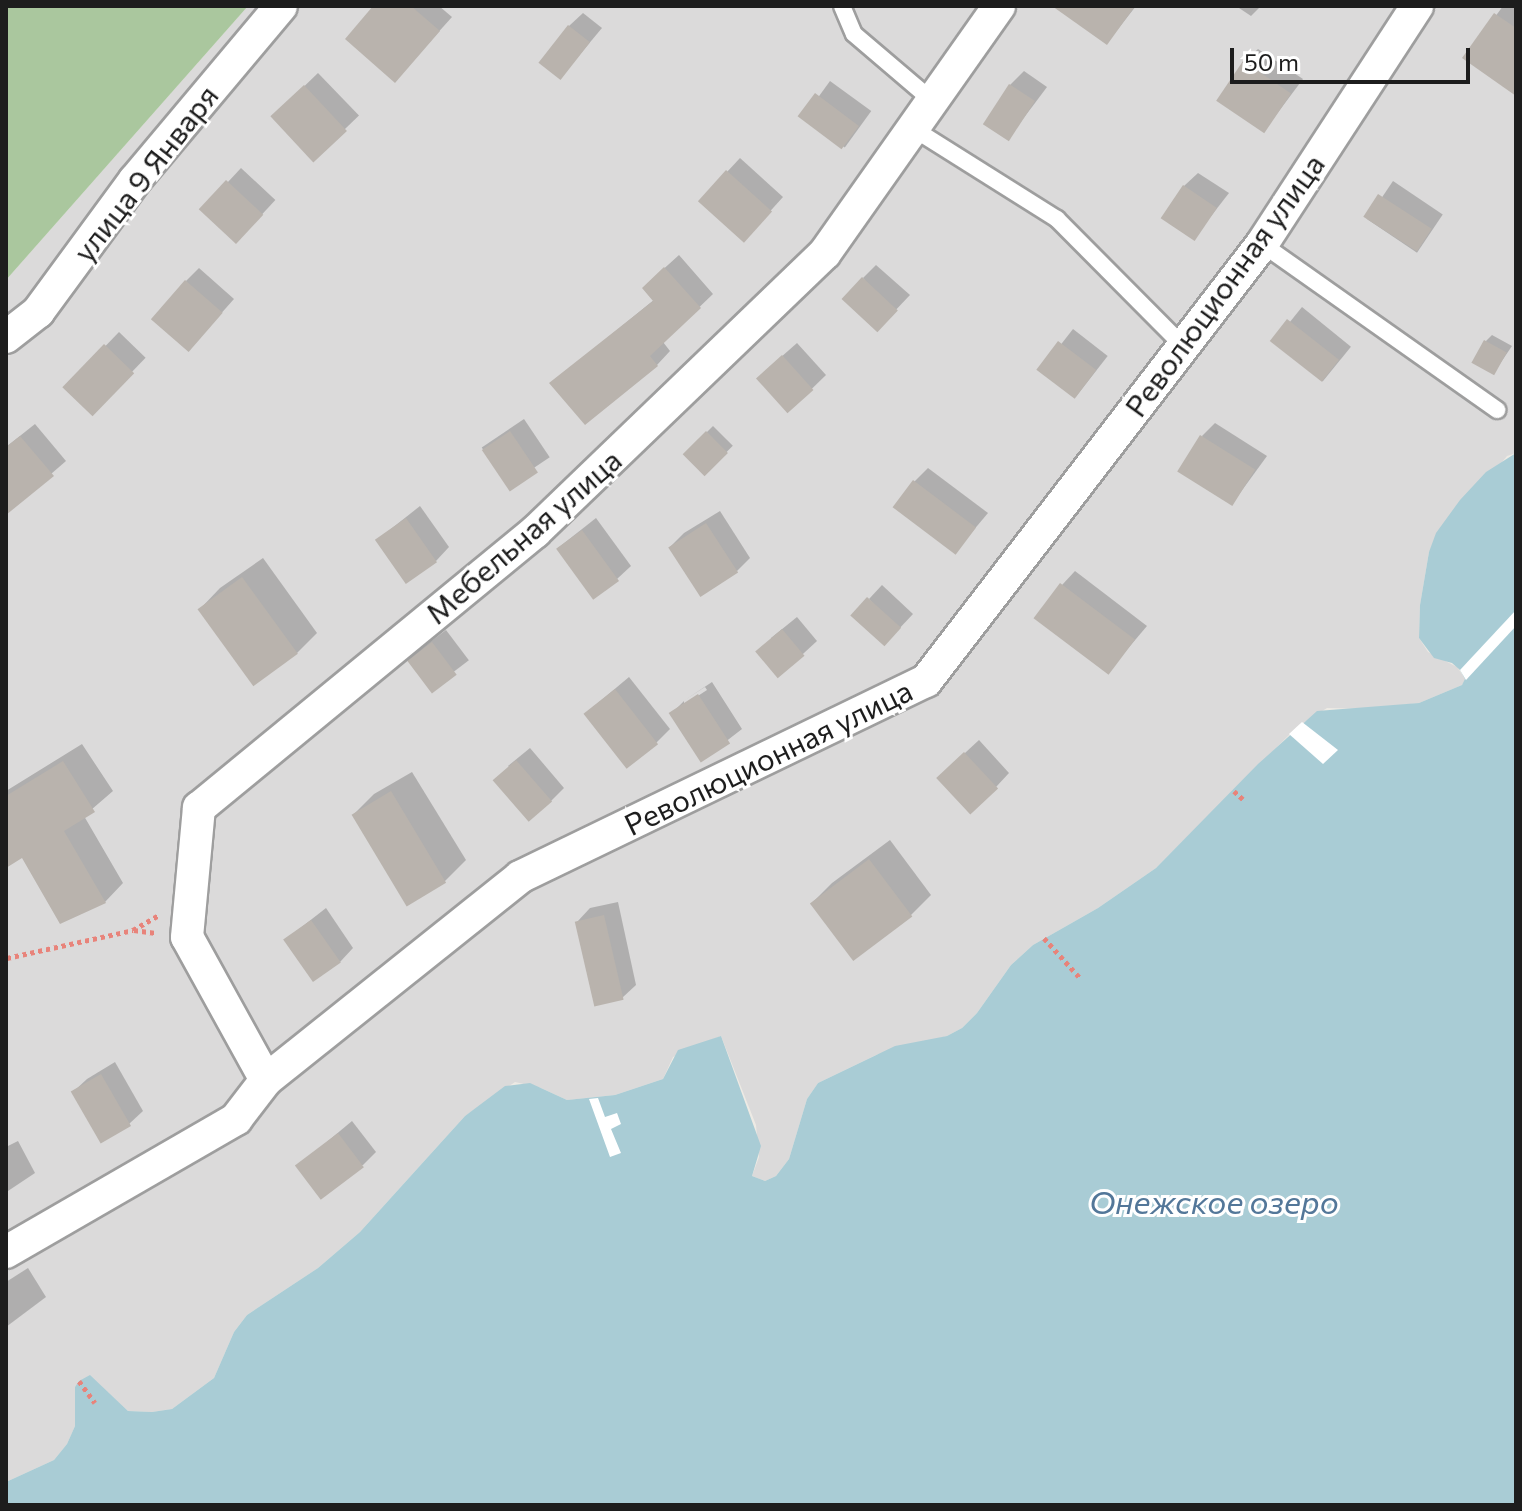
<!DOCTYPE html>
<html>
<head>
<meta charset="utf-8">
<style>
	body { margin:0 }
	#map { position:relative; width:1522px; height:1511px; overflow:hidden; background:#edeae4; font-family:Commissioner,sans-serif }
	div>[style] { position:absolute }
	[style*='--x'] { left:calc(var(--x)*1px); top:calc(var(--y)*1px); width:calc(var(--w)*1px); rotate:calc(var(--a)*1deg) }
	.residential>* { inset:0; background:#dbdada }
	.forest>* { inset:0; background:#aac79e }
	.water>* { inset:0; background:#a9ccd5 }
	.pier>* { inset:0; background:#fff }
	.shadow>* { inset:0; background:#0003; transform-origin:0 0 }
	.building>* { inset:0; background:#b9b3ad; transform-origin:0 0 }
	.path>* { height:5px; margin-top:-2.5px; transform-origin:0; background:repeating-linear-gradient(90deg,#e8837a 0 4px,transparent 0 8px) }
	.roads { filter:drop-shadow(2px 0 #9e9e9e) drop-shadow(-2px 0 #9e9e9e) drop-shadow(0 2px #9e9e9e) drop-shadow(0 -2px #9e9e9e) }
	.lane>* { height:16px; margin:-8px; padding:0 8px; transform-origin:8px; border-radius:8px; background:#fff }
	.street>* { height:32px; margin:-16px; padding:0 16px; transform-origin:16px; border-radius:16px; background:#fff }
	span { translate:-50% -50%; white-space:nowrap; text-align:center; line-height:1.15; -webkit-text-stroke:6px #fff; paint-order:stroke }
	.street-label { font-size:30px; color:#1d1d1d }
	.water-label { font-size:32px; color:#537799; font-style:italic }
	.frame { position:absolute; inset:0; border:8px solid #1d1d1d; pointer-events:none }
	.scale { position:absolute; left:1230px; top:48px; width:240px; height:36px; box-sizing:border-box; border:4px solid #1d1d1d; border-top:0; padding-left:10px; font-size:24px; line-height:28px; white-space:nowrap; color:#1d1d1d; -webkit-text-stroke:6px #fff; paint-order:stroke }
</style>
</head>
<body>
<div id="map">
	<div class="residential">
		<i style="clip-path:polygon(248px 6px,1516px 6px,1516px 453px,1507px 456px,1429px 552px,1420px 605px,1419px 638px,1428px 652px,1457px 667px,1466px 680px,1462px 685px,1419px 703px,1369px 709px,1327px 708px,1298px 726px,1156px 868px,1098px 908px,1033px 945px,1011px 965px,977px 1013px,962px 1028px,947px 1036px,876px 1055px,818px 1083px,807px 1099px,789px 1159px,776px 1176px,765px 1181px,752px 1176px,759px 1157px,756px 1125px,721px 1036px,673px 1057px,663px 1079px,615px 1095px,567px 1100px,541px 1088px,515px 1082px,465px 1116px,360px 1232px,318px 1268px,247px 1315px,234px 1332px,214px 1378px,172px 1409px,152px 1412px,128px 1411px,90px 1376px,75px 1387px,75px 1426px,67px 1444px,54px 1460px,6px 1482px,6px 280px)"></i>
	</div>
	<div class="forest">
		<i style="clip-path:polygon(6px 6px,248px 6px,6px 280px)"></i>
	</div>
	<div class="water">
		<i style="clip-path:polygon(1516px 453px,1516px 1505px,6px 1505px,6px 1482px,54px 1460px,67px 1444px,75px 1426px,75px 1387px,79px 1381px,90px 1375px,128px 1411px,152px 1412px,172px 1409px,214px 1378px,234px 1332px,247px 1315px,318px 1268px,360px 1232px,465px 1116px,505px 1086px,530px 1083px,567px 1100px,615px 1095px,663px 1079px,678px 1050px,721px 1036px,761px 1146px,752px 1176px,765px 1181px,776px 1176px,789px 1159px,807px 1099px,818px 1083px,895px 1046px,947px 1036px,962px 1028px,977px 1013px,1011px 965px,1033px 945px,1098px 908px,1156px 868px,1258px 764px,1317px 711px,1419px 703px,1462px 685px,1465px 679px,1460px 670px,1452px 663px,1434px 658px,1419px 638px,1420px 605px,1429px 552px,1436px 533px,1460px 500px,1486px 472px)"></i>
	</div>
	<div class="pier">
		<i style="clip-path:polygon(1516px 610px,1516px 626px,1466px 680px,1460px 670px)"></i>
		<i style="clip-path:polygon(1302px 722px,1338px 750px,1323px 764px,1289px 734px)"></i>
		<i style="clip-path:polygon(598px 1098px,605px 1117px,617px 1113px,621px 1124px,611px 1129px,621px 1153px,610px 1157px,589px 1099px)"></i>
	</div>
	<div class="shadow">
		<i style="clip-path:polygon(376px 6px,439px 6px,452px 17px,408px 66px)"></i>
		<i style="clip-path:polygon(1066px 6px,1136px 6px,1107px 43px)"></i>
		<i style="clip-path:polygon(1236px 6px,1261px 6px,1251px 16px)"></i>
		<i style="clip-path:polygon(1503px 6px,1516px 6px,1516px 82px,1465px 58px)"></i>
		<i style="clip-path:polygon(583px 13px,602px 28px,561px 77px,569px 26px)"></i>
		<i style="clip-path:polygon(1258px 49px,1303px 79px,1264px 131px,1244px 62px)"></i>
		<i style="clip-path:polygon(1024px 71px,1047px 87px,1008px 139px,1010px 85px)"></i>
		<i style="left:318px;top:73px;width:59px;height:62px;rotate:46deg"></i>
		<i style="left:830px;top:81px;width:51px;height:45px;rotate:36deg"></i>
		<i style="clip-path:polygon(740px 158px,783px 197px,756px 227px,700px 201px)"></i>
		<i style="left:241px;top:168px;width:47px;height:57px;rotate:43deg"></i>
		<i style="clip-path:polygon(1198px 173px,1229px 193px,1194px 238px,1184px 186px)"></i>
		<i style="left:1393px;top:181px;width:60px;height:46px;rotate:34deg"></i>
		<i style="clip-path:polygon(679px 255px,713px 294px,663px 342px,670px 351px,657px 365px,552px 383px,655px 299px,658px 274px)"></i>
		<i style="clip-path:polygon(876px 265px,910px 295px,891px 315px,863px 278px)"></i>
		<i style="clip-path:polygon(199px 268px,234px 299px,201px 336px,186px 281px)"></i>
		<i style="left:1302px;top:307px;width:63px;height:45px;rotate:39deg"></i>
		<i style="left:1073px;top:329px;width:44px;height:52px;rotate:38deg"></i>
		<i style="left:119px;top:332px;width:37px;height:77px;rotate:44deg"></i>
		<i style="clip-path:polygon(1492px 335px,1512px 346px,1493px 374px,1486px 341px)"></i>
		<i style="clip-path:polygon(797px 343px,826px 375px,789px 411px,772px 365px)"></i>
		<i style="left:524px;top:419px;width:46px;height:51px;rotate:56deg"></i>
		<i style="clip-path:polygon(1215px 423px,1267px 456px,1232px 504px,1202px 436px)"></i>
		<i style="clip-path:polygon(35px 424px,66px 461px,6px 513px,6px 447px)"></i>
		<i style="left:713px;top:426px;width:28px;height:40px;rotate:45deg"></i>
		<i style="clip-path:polygon(928px 468px,988px 513px,956px 551px,914px 482px)"></i>
		<i style="clip-path:polygon(420px 506px,449px 547px,436px 561px,377px 540px)"></i>
		<i style="clip-path:polygon(720px 511px,750px 558px,737px 571px,670px 547px,684px 533px)"></i>
		<i style="clip-path:polygon(596px 518px,631px 566px,617px 579px,558px 548px)"></i>
		<i style="clip-path:polygon(263px 558px,317px 633px,297px 653px,200px 609px,220px 588px)"></i>
		<i style="clip-path:polygon(1075px 571px,1147px 626px,1108px 672px,1062px 585px)"></i>
		<i style="clip-path:polygon(882px 585px,913px 614px,897px 631px,869px 599px)"></i>
		<i style="clip-path:polygon(797px 617px,817px 641px,779px 676px,771px 638px)"></i>
		<i style="left:446px;top:630px;width:38px;height:47px;rotate:53deg"></i>
		<i style="clip-path:polygon(629px 677px,670px 729px,656px 743px,586px 713px)"></i>
		<i style="clip-path:polygon(712px 682px,742px 729px,702px 760px,672px 713px,684px 701px,684px 705px,707px 690px,705px 687px,685px 700px)"></i>
		<i style="clip-path:polygon(979px 740px,1009px 773px,996px 787px,952px 765px)"></i>
		<i style="clip-path:polygon(82px 744px,113px 791px,84px 816px,123px 883px,105px 902px,23px 855px,6px 861px,6px 791px)"></i>
		<i style="clip-path:polygon(530px 748px,564px 788px,551px 801px,508px 766px)"></i>
		<i style="clip-path:polygon(412px 772px,466px 860px,445px 881px,407px 904px,354px 814px,374px 794px)"></i>
		<i style="clip-path:polygon(890px 840px,931px 895px,910px 916px,812px 903px,832px 883px)"></i>
		<i style="clip-path:polygon(618px 902px,636px 985px,622px 998px,577px 922px,590px 908px)"></i>
		<i style="clip-path:polygon(326px 908px,353px 948px,340px 962px,285px 940px)"></i>
		<i style="clip-path:polygon(115px 1062px,143px 1111px,129px 1124px,73px 1092px,87px 1079px)"></i>
		<i style="clip-path:polygon(352px 1121px,376px 1152px,363px 1165px,298px 1166px)"></i>
		<i style="clip-path:polygon(18px 1141px,35px 1173px,8px 1191px,6px 1147px)"></i>
		<i style="clip-path:polygon(28px 1268px,46px 1297px,6px 1327px,6px 1282px)"></i>
	</div>
	<div class="building">
		<i style="clip-path:polygon(373px 6px,411px 6px,440px 31px,395px 83px,345px 39px)"></i>
		<i style="clip-path:polygon(1052px 6px,1135px 6px,1107px 45px)"></i>
		<i style="clip-path:polygon(1494px 13px,1516px 28px,1516px 96px,1462px 58px)"></i>
		<i style="left:568px;top:25px;width:28px;height:48px;rotate:38deg"></i>
		<i style="left:1243px;top:61px;width:58px;height:48px;rotate:34deg"></i>
		<i style="left:1009px;top:84px;width:31px;height:48px;rotate:33deg"></i>
		<i style="left:304px;top:85px;width:63px;height:46px;rotate:47deg"></i>
		<i style="left:815px;top:93px;width:55px;height:29px;rotate:37deg"></i>
		<i style="left:726px;top:170px;width:62px;height:42px;rotate:42deg"></i>
		<i style="left:226px;top:180px;width:51px;height:40px;rotate:43deg"></i>
		<i style="left:1183px;top:185px;width:41px;height:40px;rotate:34deg"></i>
		<i style="left:1378px;top:194px;width:64px;height:27px;rotate:33deg"></i>
		<i style="clip-path:polygon(664px 267px,701px 308px,650px 356px,658px 366px,585px 425px,549px 383px,653px 301px,642px 288px)"></i>
		<i style="left:862px;top:277px;width:49px;height:30px;rotate:43deg"></i>
		<i style="left:185px;top:280px;width:50px;height:52px;rotate:41deg"></i>
		<i style="left:1287px;top:319px;width:66px;height:28px;rotate:38deg"></i>
		<i style="left:1484px;top:340px;width:26px;height:26px;rotate:29deg"></i>
		<i style="left:1058px;top:341px;width:48px;height:36px;rotate:37deg"></i>
		<i style="left:104px;top:344px;width:42px;height:60px;rotate:44deg"></i>
		<i style="left:782px;top:355px;width:47px;height:35px;rotate:48deg"></i>
		<i style="left:510px;top:431px;width:50px;height:34px;rotate:56deg"></i>
		<i style="left:706px;top:431px;width:31px;height:33px;rotate:45deg"></i>
		<i style="left:1200px;top:435px;width:65px;height:43px;rotate:32deg"></i>
		<i style="clip-path:polygon(20px 436px,54px 476px,6px 515px,6px 447px)"></i>
		<i style="left:913px;top:480px;width:79px;height:34px;rotate:37deg"></i>
		<i style="left:406px;top:518px;width:54px;height:38px;rotate:55deg"></i>
		<i style="left:706px;top:523px;width:59px;height:45px;rotate:57deg"></i>
		<i style="left:582px;top:530px;width:63px;height:32px;rotate:54deg"></i>
		<i style="left:242px;top:577px;width:95px;height:55px;rotate:54deg"></i>
		<i style="left:1060px;top:583px;width:94px;height:44px;rotate:37deg"></i>
		<i style="left:867px;top:597px;width:46px;height:25px;rotate:42deg"></i>
		<i style="left:782px;top:629px;width:35px;height:35px;rotate:50deg"></i>
		<i style="left:432px;top:642px;width:41px;height:31px;rotate:53deg"></i>
		<i style="left:615px;top:689px;width:70px;height:40px;rotate:52deg"></i>
		<i style="left:698px;top:694px;width:59px;height:35px;rotate:57deg"></i>
		<i style="left:964px;top:752px;width:50px;height:38px;rotate:47deg"></i>
		<i style="left:516px;top:760px;width:55px;height:31px;rotate:49deg"></i>
		<i style="clip-path:polygon(63px 761px,95px 812px,64px 831px,106px 903px,60px 924px,22px 858px,6px 868px,6px 796px)"></i>
		<i style="left:391px;top:791px;width:107px;height:46px;rotate:59deg"></i>
		<i style="left:869px;top:859px;width:72px;height:74px;rotate:53deg"></i>
		<i style="left:604px;top:915px;width:87px;height:30px;rotate:77deg"></i>
		<i style="left:311px;top:920px;width:52px;height:34px;rotate:55deg"></i>
		<i style="left:101px;top:1074px;width:60px;height:35px;rotate:60deg"></i>
		<i style="left:338px;top:1133px;width:43px;height:54px;rotate:53deg"></i>
	</div>
	<div class="path">
		<i style="--x:1234;--y:791;--w:12;--a:42"></i>
		<i style="--x:134;--y:930;--w:22;--a:8"></i>
		<i style="--x:1044;--y:938;--w:55;--a:47.9"></i>
		<i style="--x:7;--y:958;--w:129;--a:-12.5"></i>
		<i style="--x:133;--y:930;--w:30;--a:-30"></i>
		<i style="--x:79;--y:1381;--w:27;--a:54"></i>
	</div>
	<div class="roads">
		<div class="lane">
			<i style="--x:842;--y:6;--w:30;--a:67"></i>
			<i style="--x:854;--y:34;--w:105;--a:40.4"></i>
			<i style="--x:914;--y:129;--w:169;--a:32.2"></i>
			<i style="--x:1057;--y:219;--w:179;--a:45.2"></i>
			<i style="--x:1262;--y:244;--w:288;--a:35.2"></i>
		</div>
		<div class="street">
			<i style="--x:6;--y:337;--w:41;--a:-38"></i>
			<i style="--x:38;--y:312;--w:164;--a:-53.7"></i>
			<i style="--x:135;--y:180;--w:227;--a:-50"></i>
			<i style="--x:266;--y:1080;--w:163;--a:-118.9"></i>
			<i style="--x:187;--y:937;--w:130;--a:-84.7"></i>
			<i style="--x:199;--y:808;--w:435;--a:-39.4"></i>
			<i style="--x:535;--y:532;--w:402;--a:-43.9"></i>
			<i style="--x:825;--y:253;--w:302;--a:-54.8"></i>
			<i style="--x:6;--y:1252;--w:266;--a:-30"></i>
			<i style="--x:236;--y:1119;--w:49;--a:-52.4"></i>
			<i style="--x:266;--y:1080;--w:325;--a:-38.6"></i>
			<i style="--x:520;--y:877;--w:451;--a:-25.8"></i>
			<i style="--x:926;--y:681;--w:551;--a:-52.44"></i>
			<i style="--x:1262;--y:244;--w:284;--a:-56.9"></i>
		</div>
	</div>
	<div class="street-label">
		<span style="left:145px;top:173px;rotate:-52deg">улица 9 Января</span>
		<span style="left:1224px;top:285px;rotate:-54deg">Революционная улица</span>
		<span style="left:523px;top:536px;rotate:-41deg">Мебельная улица</span>
		<span style="left:768px;top:757px;rotate:-26deg">Революционная улица</span>
	</div>
	<div class="water-label">
		<span style="left:1214px;top:1201px">Онежское озеро</span>
	</div>
	<div class="frame"></div>
	<div class="scale">50 m</div>
</div>
</body>
</html>
